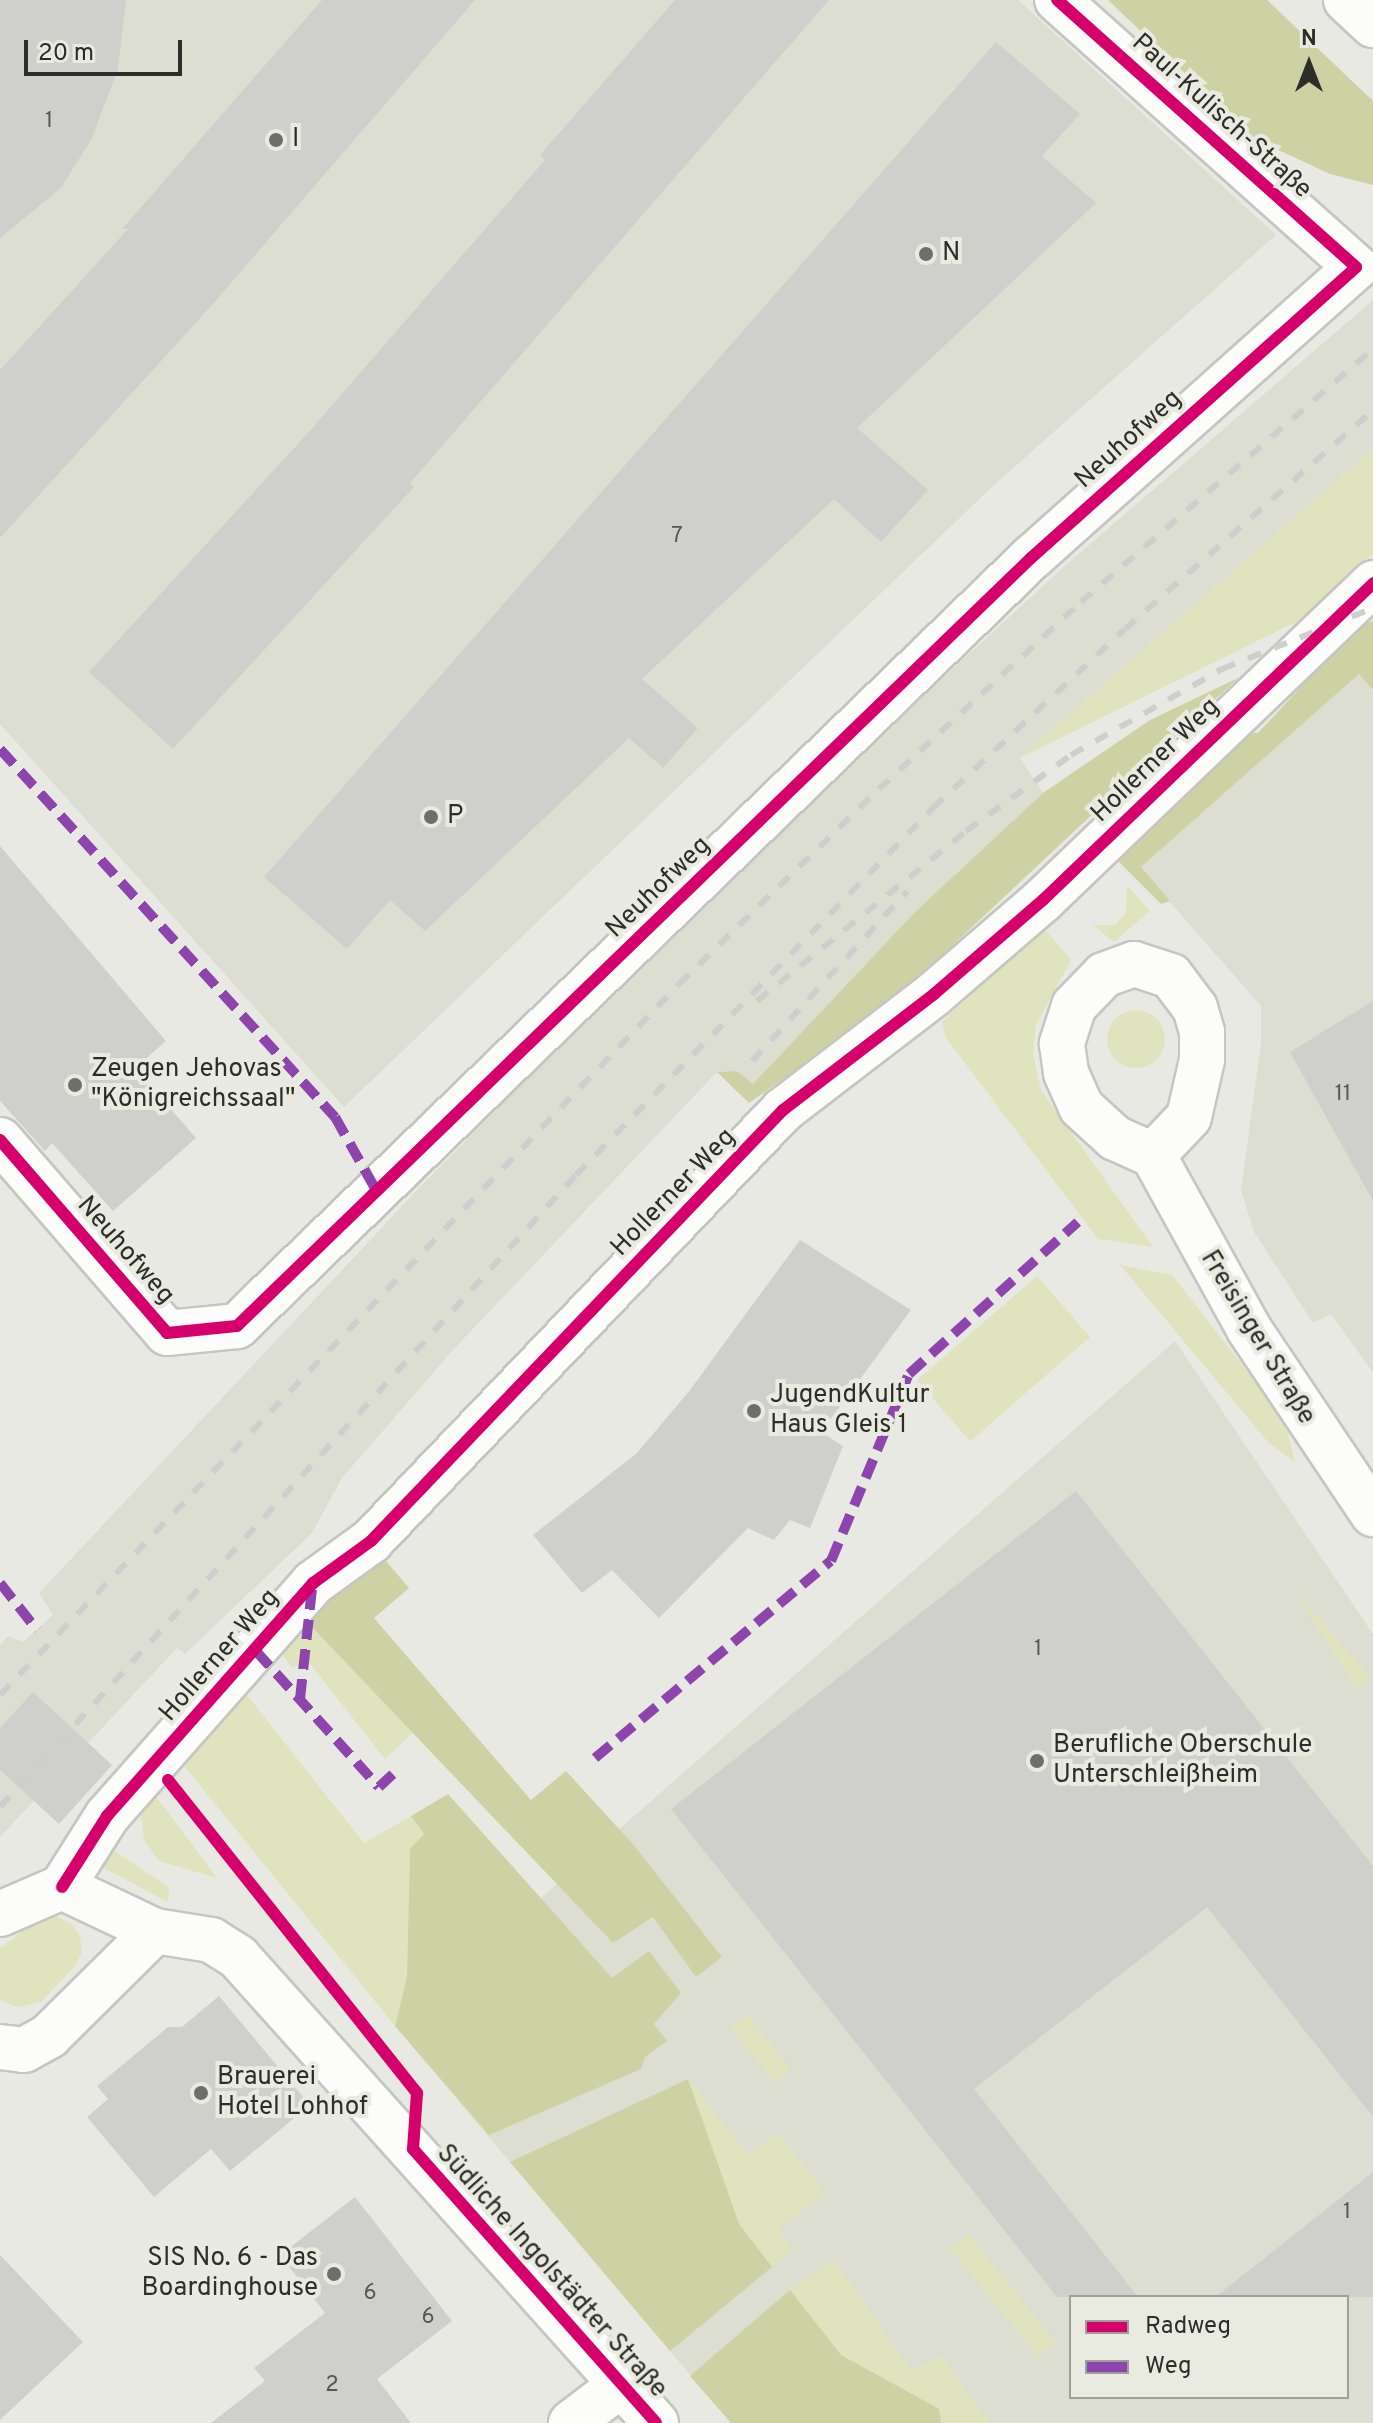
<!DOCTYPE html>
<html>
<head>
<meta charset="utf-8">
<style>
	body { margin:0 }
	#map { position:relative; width:1373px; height:2423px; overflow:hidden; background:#e8e9e3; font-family:Overpass,sans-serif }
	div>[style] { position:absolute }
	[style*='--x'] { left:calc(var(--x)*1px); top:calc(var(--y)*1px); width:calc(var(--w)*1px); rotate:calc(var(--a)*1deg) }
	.built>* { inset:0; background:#ddded2 }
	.green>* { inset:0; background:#e0e4be; transform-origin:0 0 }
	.round { border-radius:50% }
	.forest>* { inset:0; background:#ced1a3 }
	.building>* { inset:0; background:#cfd0cb }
	.roads { filter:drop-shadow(2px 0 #c5c6c1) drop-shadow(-2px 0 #c5c6c1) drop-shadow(0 2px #c5c6c1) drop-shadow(0 -2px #c5c6c1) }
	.minor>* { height:44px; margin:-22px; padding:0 22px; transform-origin:22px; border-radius:22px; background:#fcfcfb }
	.primary>* { height:44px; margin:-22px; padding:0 22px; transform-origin:22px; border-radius:22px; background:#fcfcfb }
	.rail>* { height:6px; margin-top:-3px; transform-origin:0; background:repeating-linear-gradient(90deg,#cecfcd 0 14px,transparent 0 28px) }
	.quiet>* { height:10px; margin-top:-5px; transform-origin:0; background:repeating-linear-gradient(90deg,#8e44ad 0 20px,transparent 0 30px) }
	.cycleway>* { height:12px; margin:-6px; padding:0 6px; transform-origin:6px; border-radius:6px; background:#d6006c }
	.dots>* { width:22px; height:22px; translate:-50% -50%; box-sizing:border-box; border:4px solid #e9ebe1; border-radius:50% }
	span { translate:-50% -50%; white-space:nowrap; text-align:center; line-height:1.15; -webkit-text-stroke:8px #e9ebe1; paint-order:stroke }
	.number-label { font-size:22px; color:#565652 }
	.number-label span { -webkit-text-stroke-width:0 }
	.street-label { font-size:26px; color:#2d2d2a }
	.poi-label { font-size:26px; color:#2d2d2a }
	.left { translate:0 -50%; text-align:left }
	.right { translate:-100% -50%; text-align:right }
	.legend { position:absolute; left:1069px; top:2295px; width:280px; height:104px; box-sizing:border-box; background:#e9ebe1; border:2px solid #9e9f98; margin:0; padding:10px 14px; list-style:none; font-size:24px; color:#2d2d2a }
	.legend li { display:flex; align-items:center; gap:16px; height:40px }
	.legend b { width:40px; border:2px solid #9e9f98 }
	.north { position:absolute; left:1269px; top:24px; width:80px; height:80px; -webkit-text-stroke:6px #e9ebe1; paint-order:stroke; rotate:0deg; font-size:22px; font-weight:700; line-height:32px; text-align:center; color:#2d2d2a }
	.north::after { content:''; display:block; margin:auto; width:28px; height:36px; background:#2d2d2a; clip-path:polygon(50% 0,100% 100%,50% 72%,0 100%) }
	.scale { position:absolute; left:24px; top:40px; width:158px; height:36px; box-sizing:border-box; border:4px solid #2d2d2a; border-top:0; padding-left:10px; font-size:24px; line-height:28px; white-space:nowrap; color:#2d2d2a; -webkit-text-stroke:6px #e9ebe1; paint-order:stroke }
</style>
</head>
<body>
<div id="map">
	<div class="built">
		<i style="clip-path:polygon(0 0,1018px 0,1276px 235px,993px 486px,344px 1107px,0 724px)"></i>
		<i style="clip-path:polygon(1373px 300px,1373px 449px,1020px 758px,1043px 793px,915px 912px,753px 1084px,737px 1071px,717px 1072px,453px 1350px,342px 1478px,312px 1533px,185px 1654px,177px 1648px,0 1837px,0 1645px,8px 1636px,23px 1642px,53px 1615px,39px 1593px,420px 1187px,732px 871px,1066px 565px)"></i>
		<i style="clip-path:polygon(1359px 674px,1373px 690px,1373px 1373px,1331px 1314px,1313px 1323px,1254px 1232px,1241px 1190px,1261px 1043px,1261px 1006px,1140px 868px)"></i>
		<i style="clip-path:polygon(evenodd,1175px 1341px,1373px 1634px,1373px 2423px,731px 2423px,395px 2026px,1175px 1341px,1071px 2297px,1347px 2297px,1347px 2397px,1071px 2397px,1071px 2297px)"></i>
	</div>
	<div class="green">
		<i style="clip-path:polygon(1373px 449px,1373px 554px,1308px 616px,1020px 758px)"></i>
		<i style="clip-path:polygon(1127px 885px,1150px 911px,1114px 942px,1093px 925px,1115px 925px,1126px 913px)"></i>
		<i style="clip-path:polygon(1043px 927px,1071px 960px,1036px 1025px,1033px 1054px,1041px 1090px,1153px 1247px,1098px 1239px,946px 1038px,942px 1022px)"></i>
		<i class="round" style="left:1107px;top:1010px;width:58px;height:58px"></i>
		<i style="clip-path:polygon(1120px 1265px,1172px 1275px,1285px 1420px,1295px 1463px,1268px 1442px)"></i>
		<i style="left:1037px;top:1276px;width:81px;height:159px;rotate:49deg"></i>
		<i style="clip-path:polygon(1292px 1589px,1370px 1676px,1357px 1689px)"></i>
		<i style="clip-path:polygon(308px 1623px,413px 1733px,385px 1759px,306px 1659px,293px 1668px,278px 1650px)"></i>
		<i style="clip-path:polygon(239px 1685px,364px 1843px,411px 1816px,424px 1834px,410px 1849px,407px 1977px,395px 2026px,177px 1757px)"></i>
		<i style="clip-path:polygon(151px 1790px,217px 1878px,159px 1861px,144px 1840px,141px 1817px)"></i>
		<i style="clip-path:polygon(107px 1846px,169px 1887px,168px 1902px,100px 1866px)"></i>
		<i style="clip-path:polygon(55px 1916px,72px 1924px,80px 1936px,82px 1952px,75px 1966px,41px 2002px,17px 2007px,4px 2002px,0 1998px,0 1948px,38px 1920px)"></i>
		<i style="left:747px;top:2015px;width:70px;height:21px;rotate:51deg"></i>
		<i style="clip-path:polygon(688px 2079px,748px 2155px,779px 2133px,825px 2193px,778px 2229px,793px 2249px,772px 2267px,739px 2224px)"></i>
		<i style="left:968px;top:2234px;width:140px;height:23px;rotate:51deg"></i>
		<i style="clip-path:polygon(834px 2260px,912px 2372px,941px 2355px,989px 2423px,941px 2423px,939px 2409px,841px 2355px,790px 2290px)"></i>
	</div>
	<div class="forest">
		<i style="clip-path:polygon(1108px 0,1267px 0,1373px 101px,1373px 185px,1330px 174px,1253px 138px)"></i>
		<i style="clip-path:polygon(1373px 621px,1373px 690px,1359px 674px,1141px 867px,1170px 901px,1161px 904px,1108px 851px,1237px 732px,1258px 733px,1358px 626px)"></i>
		<i style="clip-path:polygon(1238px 678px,894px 1000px,749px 1103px,717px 1072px,737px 1071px,753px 1084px,915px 912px,1043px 793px,1150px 720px)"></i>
		<i style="clip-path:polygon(386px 1561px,409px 1588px,374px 1618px,531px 1800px,566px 1771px,632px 1843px,722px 1957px,696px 1977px,653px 1917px,613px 1943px,308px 1623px,352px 1579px)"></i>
		<i style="clip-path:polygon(448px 1794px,612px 1978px,649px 1951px,681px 1993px,654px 2024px,667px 2041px,645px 2057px,641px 2069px,489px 2135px,395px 2026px,407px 1977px,410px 1849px,424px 1834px,411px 1816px)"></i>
		<i style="clip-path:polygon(688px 2079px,739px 2224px,772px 2267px,670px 2351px,510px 2162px)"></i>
		<i style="clip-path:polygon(790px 2290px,841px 2355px,939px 2409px,941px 2423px,731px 2423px,690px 2376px)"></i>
	</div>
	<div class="building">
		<i style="clip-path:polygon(0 0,126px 0,118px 69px,92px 138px,61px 188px,0 238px)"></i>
		<i style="clip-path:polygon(322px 0,475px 0,212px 305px,0 538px,0 370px,128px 229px,122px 229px)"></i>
		<i style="clip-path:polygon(675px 0,829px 0,410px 483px,414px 487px,173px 749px,89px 672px,307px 434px,545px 160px,540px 155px)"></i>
		<i style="clip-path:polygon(996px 42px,1080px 114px,1042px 156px,1096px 203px,857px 428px,928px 490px,881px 542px,834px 499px,642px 679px,698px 728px,663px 768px,629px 738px,425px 931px,390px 900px,347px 949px,264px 877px)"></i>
		<i style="clip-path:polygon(0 846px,166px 1041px,135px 1068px,196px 1138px,113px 1211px,52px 1143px,45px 1151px,0 1101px)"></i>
		<i style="clip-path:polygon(1373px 1001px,1373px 1201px,1290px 1052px)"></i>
		<i style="clip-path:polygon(800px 1240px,911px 1310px,821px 1432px,843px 1446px,810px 1528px,790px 1520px,774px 1540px,748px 1528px,659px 1618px,612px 1570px,582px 1593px,533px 1535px,637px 1453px,690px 1390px)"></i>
		<i style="clip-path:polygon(1076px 1491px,1373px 1866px,1373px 2117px,1207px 1907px,974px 2089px,1138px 2297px,1057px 2297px,671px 1809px)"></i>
		<i style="clip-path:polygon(33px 1692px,112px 1765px,59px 1824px,0 1770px,0 1728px)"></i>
		<i style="clip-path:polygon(219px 1996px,310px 2105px,230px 2171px,211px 2149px,154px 2197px,87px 2117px,108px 2099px,97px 2086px,168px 2027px,182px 2027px)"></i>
		<i style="clip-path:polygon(1373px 2172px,1373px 2297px,1215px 2297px,1271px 2253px)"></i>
		<i style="clip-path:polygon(355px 2197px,452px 2321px,377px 2379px,411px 2423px,211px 2423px,265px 2381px,254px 2368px,325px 2313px,280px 2255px)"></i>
		<i style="clip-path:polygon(0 2255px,83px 2342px,0 2420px)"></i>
	</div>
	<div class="roads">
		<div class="minor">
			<i style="--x:0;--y:1140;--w:255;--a:49.1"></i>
			<i style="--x:167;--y:1333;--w:70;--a:-5.7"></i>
			<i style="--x:237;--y:1326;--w:1105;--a:-44.05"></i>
			<i style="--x:1031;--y:558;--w:436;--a:-41.8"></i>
			<i style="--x:1356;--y:267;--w:401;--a:-138.2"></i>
			<i style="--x:1153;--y:1155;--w:52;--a:-46.5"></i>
			<i style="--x:1189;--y:1117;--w:58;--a:-77.2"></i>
			<i style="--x:1202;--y:1060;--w:28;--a:-90"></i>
			<i style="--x:1202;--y:1032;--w:25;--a:-106"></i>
			<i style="--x:1195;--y:1008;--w:40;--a:-127"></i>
			<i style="--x:1171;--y:976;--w:39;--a:-162"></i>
			<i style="--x:1134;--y:964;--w:32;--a:160"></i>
			<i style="--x:1104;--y:975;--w:43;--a:134.1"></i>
			<i style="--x:1074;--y:1006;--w:40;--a:108"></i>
			<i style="--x:1062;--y:1044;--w:29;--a:82"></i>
			<i style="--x:1066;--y:1073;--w:37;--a:66"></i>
			<i style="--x:1081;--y:1107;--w:46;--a:42.4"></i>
			<i style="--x:1115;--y:1138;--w:42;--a:24.1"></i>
			<i style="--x:1153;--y:1155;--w:199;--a:61.1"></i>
			<i style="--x:1249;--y:1329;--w:223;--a:56.2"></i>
			<i style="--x:62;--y:1887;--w:84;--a:-57.6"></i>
			<i style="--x:107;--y:1816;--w:311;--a:-48.5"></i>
			<i style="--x:313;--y:1583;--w:72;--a:-35.9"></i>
			<i style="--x:371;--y:1541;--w:596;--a:-46.29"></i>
			<i style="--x:783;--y:1110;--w:190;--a:-37.5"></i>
			<i style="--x:934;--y:994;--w:144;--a:-40.8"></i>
			<i style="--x:1043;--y:900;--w:458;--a:-43.8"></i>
			<i style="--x:0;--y:1914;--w:68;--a:-23.5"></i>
			<i style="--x:62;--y:1887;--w:103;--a:25.3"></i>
			<i style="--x:155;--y:1931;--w:57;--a:9.1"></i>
			<i style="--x:211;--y:1940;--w:32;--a:32"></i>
			<i style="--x:238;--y:1957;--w:626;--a:48.11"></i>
			<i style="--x:0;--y:2047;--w:24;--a:7"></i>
			<i style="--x:24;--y:2050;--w:29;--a:-29"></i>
			<i style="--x:49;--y:2036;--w:149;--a:-44.7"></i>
			<i style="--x:571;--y:2423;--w:64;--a:-37.4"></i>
		</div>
		<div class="primary">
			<i style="--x:1346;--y:0;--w:37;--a:43"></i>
		</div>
	</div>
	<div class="rail">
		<i style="--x:757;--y:1001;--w:269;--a:-39.1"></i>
		<i style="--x:966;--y:831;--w:130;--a:-35.9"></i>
		<i style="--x:1071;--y:755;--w:174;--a:-29.7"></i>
		<i style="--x:1222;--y:669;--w:163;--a:-22"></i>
		<i style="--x:752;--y:1061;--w:230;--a:-47.6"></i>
		<i style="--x:0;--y:1695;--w:983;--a:-46.32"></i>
		<i style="--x:679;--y:984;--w:279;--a:-44.3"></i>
		<i style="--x:879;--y:789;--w:275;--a:-42.8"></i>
		<i style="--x:1081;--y:602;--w:386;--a:-40.9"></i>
		<i style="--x:0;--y:1807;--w:855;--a:-47.65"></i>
		<i style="--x:576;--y:1175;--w:512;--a:-45.79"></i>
		<i style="--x:933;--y:808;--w:262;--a:-43"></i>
		<i style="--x:1125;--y:629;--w:331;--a:-41.4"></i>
	</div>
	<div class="quiet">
		<i style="--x:0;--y:749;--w:498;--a:47.7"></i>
		<i style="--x:335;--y:1117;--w:84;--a:60.7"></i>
		<i style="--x:376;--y:1190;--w:7;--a:135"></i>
		<i style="--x:0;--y:1583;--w:60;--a:51.8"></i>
		<i style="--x:256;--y:1651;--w:183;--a:47.9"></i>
		<i style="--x:379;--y:1787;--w:19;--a:-43"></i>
		<i style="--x:300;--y:1699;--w:112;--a:-83.8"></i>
		<i style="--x:595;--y:1758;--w:307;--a:-39.9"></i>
		<i style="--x:831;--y:1561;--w:203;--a:-67.4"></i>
		<i style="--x:909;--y:1374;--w:227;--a:-42"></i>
	</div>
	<div class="cycleway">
		<i style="--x:0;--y:1140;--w:255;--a:49.1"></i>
		<i style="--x:167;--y:1333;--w:70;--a:-5.7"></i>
		<i style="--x:237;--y:1326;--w:1105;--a:-44.05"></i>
		<i style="--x:1031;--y:558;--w:436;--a:-41.8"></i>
		<i style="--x:1356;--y:267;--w:401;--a:-138.2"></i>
		<i style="--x:168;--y:1780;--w:400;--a:51.5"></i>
		<i style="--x:417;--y:2093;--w:56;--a:94.1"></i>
		<i style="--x:413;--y:2149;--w:366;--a:48.4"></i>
		<i style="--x:62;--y:1887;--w:84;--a:-57.6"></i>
		<i style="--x:107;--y:1816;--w:311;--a:-48.5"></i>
		<i style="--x:313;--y:1583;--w:72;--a:-35.9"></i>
		<i style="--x:371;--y:1541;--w:596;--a:-46.29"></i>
		<i style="--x:783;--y:1110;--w:190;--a:-37.5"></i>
		<i style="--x:934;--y:994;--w:144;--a:-40.8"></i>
		<i style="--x:1043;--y:900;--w:458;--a:-43.8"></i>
	</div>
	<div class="dots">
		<i style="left:276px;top:140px;background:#6e6f6b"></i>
		<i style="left:926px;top:254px;background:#6e6f6b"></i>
		<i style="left:431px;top:817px;background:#6e6f6b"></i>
		<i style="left:75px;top:1085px;background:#6e6f6b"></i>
		<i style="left:754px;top:1411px;background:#6e6f6b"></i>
		<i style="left:1037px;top:1761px;background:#6e6f6b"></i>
		<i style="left:201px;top:2093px;background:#6e6f6b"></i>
		<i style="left:334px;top:2274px;background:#6e6f6b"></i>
	</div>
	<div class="number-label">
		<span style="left:49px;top:122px">1</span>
		<span style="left:677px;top:537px">7</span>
		<span style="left:1343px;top:1095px">11</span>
		<span style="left:1038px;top:1650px">1</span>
		<span style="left:1347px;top:2213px">1</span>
		<span style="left:370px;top:2294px">6</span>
		<span style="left:428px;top:2318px">6</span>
		<span style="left:332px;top:2386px">2</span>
	</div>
	<div class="street-label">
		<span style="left:1221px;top:117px;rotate:42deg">Paul-Kulisch-Straße</span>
		<span style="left:1129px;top:440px;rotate:-42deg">Neuhofweg</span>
		<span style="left:1156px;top:761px;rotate:-44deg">Hollerner Weg</span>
		<span style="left:659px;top:888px;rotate:-44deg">Neuhofweg</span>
		<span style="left:674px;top:1193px;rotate:-46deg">Hollerner Weg</span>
		<span style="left:125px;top:1251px;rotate:49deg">Neuhofweg</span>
		<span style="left:1257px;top:1338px;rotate:59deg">Freisinger Straße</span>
		<span style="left:220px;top:1656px;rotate:-49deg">Hollerner Weg</span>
		<span style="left:551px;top:2272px;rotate:48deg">Südliche Ingolstädter Straße</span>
	</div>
	<div class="poi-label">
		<span class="left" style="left:292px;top:140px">I</span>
		<span class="left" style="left:942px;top:254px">N</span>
		<span class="left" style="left:447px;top:817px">P</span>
		<span class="left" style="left:91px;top:1085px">Zeugen Jehovas<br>"Königreichssaal"</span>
		<span class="left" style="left:770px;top:1411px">JugendKultur<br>Haus Gleis 1</span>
		<span class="left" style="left:1053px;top:1761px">Berufliche Oberschule<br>Unterschleißheim</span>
		<span class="left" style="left:217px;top:2093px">Brauerei<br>Hotel Lohhof</span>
		<span class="right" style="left:318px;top:2274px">SIS No. 6 - Das<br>Boardinghouse</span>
	</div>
	<ul class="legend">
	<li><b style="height:10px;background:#d6006c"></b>Radweg</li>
	<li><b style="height:10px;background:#8e44ad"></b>Weg</li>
	</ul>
	<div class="north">N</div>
	<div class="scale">20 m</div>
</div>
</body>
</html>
